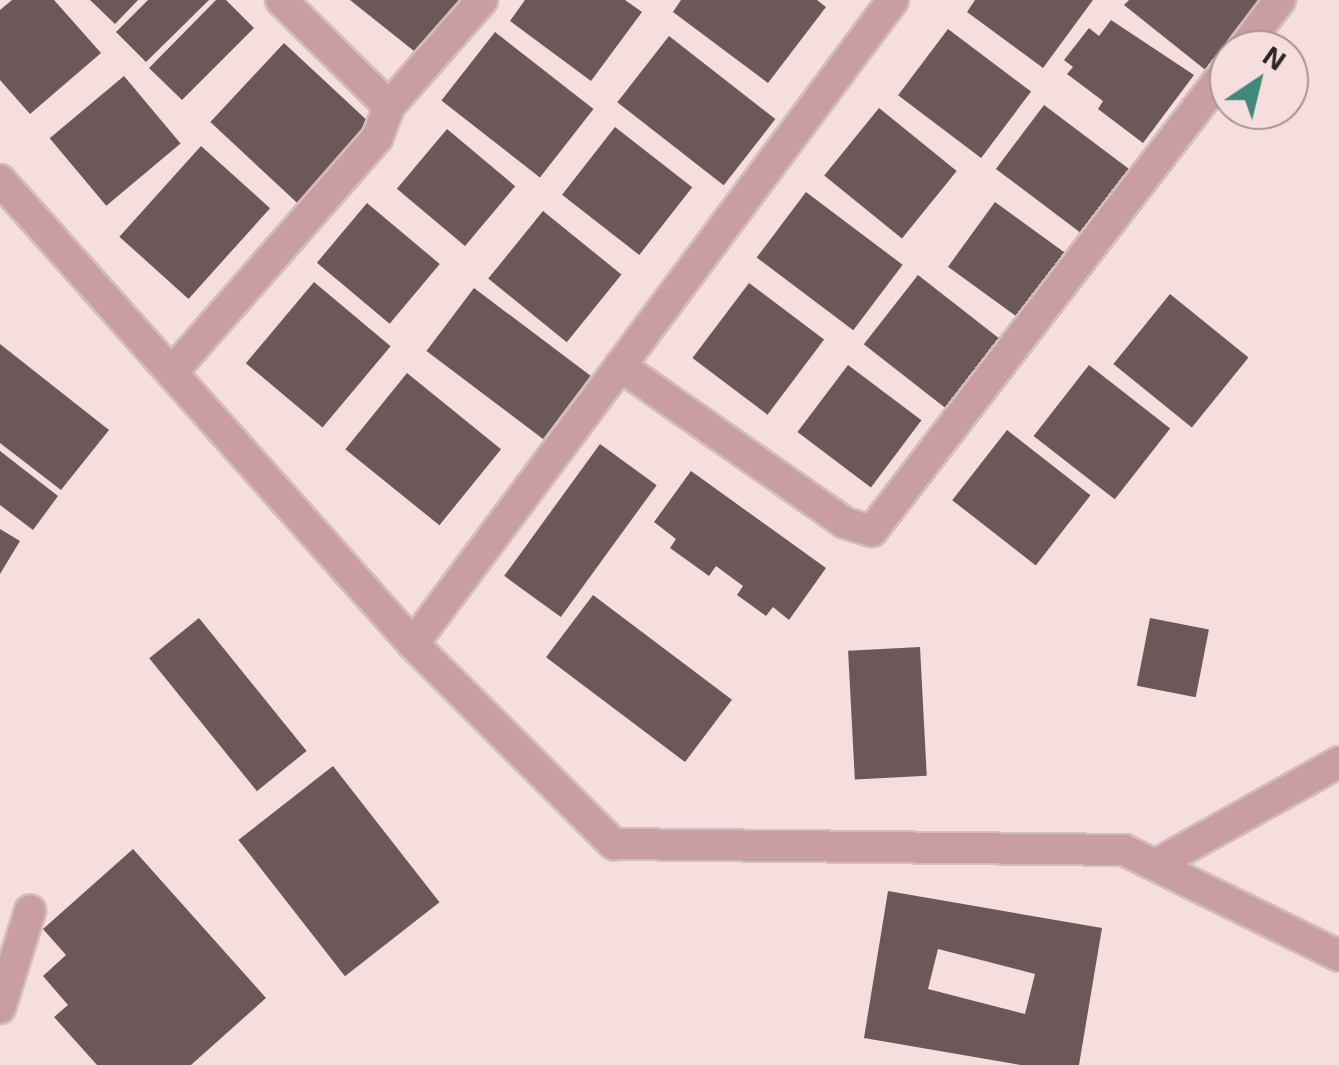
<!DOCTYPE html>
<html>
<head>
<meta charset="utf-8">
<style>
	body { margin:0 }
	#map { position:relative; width:1339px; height:1065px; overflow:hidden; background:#f6ddde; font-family:"Exo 2",sans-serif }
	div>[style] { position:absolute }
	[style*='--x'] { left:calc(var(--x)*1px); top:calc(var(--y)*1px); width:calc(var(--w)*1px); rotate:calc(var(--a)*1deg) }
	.building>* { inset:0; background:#6d5859; transform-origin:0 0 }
	.roads { filter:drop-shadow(2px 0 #d2bcbd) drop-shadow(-2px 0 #d2bcbd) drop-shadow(0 2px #d2bcbd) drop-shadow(0 -2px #d2bcbd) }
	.minor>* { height:30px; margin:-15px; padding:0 15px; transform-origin:15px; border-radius:15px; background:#c89ea0 }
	span { translate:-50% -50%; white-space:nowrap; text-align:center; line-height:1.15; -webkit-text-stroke:10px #f6ddde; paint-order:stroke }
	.north { position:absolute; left:1209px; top:30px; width:100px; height:100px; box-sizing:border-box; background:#f6ddde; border:2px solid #a69394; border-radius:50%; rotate:35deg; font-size:28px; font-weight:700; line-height:40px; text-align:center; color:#2e2525 }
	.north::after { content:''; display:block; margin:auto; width:35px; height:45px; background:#42877c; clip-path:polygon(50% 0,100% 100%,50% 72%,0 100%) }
</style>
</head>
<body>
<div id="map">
	<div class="building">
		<i style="clip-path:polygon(12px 0,54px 0,101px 53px,30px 114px,0 80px,0 10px)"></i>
		<i style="clip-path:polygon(90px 0,138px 0,115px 24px)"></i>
		<i style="clip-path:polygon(148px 0,209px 0,146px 62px,116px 32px)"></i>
		<i style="clip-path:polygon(216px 0,226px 0,254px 28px,182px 100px,149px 68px)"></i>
		<i style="clip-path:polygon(350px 0,462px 0,419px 55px)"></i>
		<i style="clip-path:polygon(525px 0,625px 0,642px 12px,591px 81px,510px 21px)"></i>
		<i style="clip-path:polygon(681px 0,817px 0,826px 7px,768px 83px,673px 12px)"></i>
		<i style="clip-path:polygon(975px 0,1093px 0,1043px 68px,967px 12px)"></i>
		<i style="clip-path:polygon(1129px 0,1265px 0,1208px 72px,1124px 5px)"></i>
		<i style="clip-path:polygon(1111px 20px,1194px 75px,1143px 143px,1098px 109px,1103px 101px,1067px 74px,1073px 67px,1064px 60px,1089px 28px,1099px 36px)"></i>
		<i style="left:948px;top:29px;width:104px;height:83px;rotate:37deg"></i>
		<i style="left:495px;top:32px;width:125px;height:87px;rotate:38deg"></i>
		<i style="left:669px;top:36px;width:135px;height:84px;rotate:38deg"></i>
		<i style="left:284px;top:43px;width:124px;height:108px;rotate:43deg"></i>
		<i style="left:124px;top:76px;width:88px;height:97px;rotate:50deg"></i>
		<i style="left:1044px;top:105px;width:109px;height:80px;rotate:37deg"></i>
		<i style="left:879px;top:108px;width:100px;height:87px;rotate:39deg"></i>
		<i style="left:615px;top:127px;width:98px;height:86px;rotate:38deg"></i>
		<i style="left:447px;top:129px;width:89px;height:78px;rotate:40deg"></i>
		<i style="left:201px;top:146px;width:93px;height:122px;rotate:42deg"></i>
		<i style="left:806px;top:192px;width:121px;height:82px;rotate:37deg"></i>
		<i style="left:995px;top:202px;width:89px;height:80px;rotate:36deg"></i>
		<i style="left:367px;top:203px;width:95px;height:78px;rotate:40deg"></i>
		<i style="left:543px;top:211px;width:101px;height:87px;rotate:39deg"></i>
		<i style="left:918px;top:275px;width:108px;height:88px;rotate:38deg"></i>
		<i style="left:314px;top:282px;width:100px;height:106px;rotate:40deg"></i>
		<i style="left:749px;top:283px;width:94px;height:94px;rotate:37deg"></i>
		<i style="left:474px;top:288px;width:146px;height:79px;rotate:37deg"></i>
		<i style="left:1170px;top:294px;width:101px;height:90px;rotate:39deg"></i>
		<i style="clip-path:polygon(0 344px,109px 430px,61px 490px,0 443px)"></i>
		<i style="left:848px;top:365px;width:92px;height:84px;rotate:37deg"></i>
		<i style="left:1089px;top:365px;width:103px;height:90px;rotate:38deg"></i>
		<i style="left:407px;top:373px;width:121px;height:98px;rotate:39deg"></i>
		<i style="left:1007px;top:430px;width:106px;height:89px;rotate:38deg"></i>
		<i style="left:600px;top:444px;width:70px;height:163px;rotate:36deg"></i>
		<i style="clip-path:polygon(0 451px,58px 496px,33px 530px,0 505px)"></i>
		<i style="clip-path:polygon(691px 471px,826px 568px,789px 620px,773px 607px,766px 616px,737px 595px,743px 586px,716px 566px,709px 576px,670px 548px,676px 539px,654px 522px)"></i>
		<i style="clip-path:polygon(0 529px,20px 541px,0 574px)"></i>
		<i style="left:593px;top:595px;width:174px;height:78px;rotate:37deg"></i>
		<i style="left:199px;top:618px;width:171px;height:64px;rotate:51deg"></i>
		<i style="left:1150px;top:618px;width:60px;height:69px;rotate:11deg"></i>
		<i style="left:920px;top:647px;width:129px;height:72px;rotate:87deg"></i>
		<i style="left:333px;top:766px;width:173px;height:120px;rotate:52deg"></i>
		<i style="clip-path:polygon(133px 849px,266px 998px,191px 1065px,97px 1065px,54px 1017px,68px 1005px,43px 976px,66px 955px,43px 929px)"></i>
		<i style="clip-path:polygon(evenodd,888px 891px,1102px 928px,1079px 1065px,1021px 1065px,864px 1038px,888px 891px,938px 949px,1035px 974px,1025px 1014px,928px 989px,938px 949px)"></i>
	</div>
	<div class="roads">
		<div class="minor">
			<i style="--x:281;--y:0;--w:151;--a:44.5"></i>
			<i style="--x:1242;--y:50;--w:63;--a:-52.8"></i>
			<i style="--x:0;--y:180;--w:621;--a:48.33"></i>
			<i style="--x:413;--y:644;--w:284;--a:44.9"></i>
			<i style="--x:614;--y:844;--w:510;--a:0.67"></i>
			<i style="--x:1124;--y:850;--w:240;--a:26.2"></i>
			<i style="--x:620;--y:366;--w:274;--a:34.9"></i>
			<i style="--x:845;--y:523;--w:28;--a:17"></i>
			<i style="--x:872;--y:531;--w:585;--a:-52.43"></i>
			<i style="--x:173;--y:371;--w:310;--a:-48.8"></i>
			<i style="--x:377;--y:138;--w:34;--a:-69"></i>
			<i style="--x:389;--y:106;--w:141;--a:-48.7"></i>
			<i style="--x:413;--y:644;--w:803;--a:-53.3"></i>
			<i style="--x:1155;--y:865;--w:211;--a:-29.2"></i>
			<i style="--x:0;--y:1008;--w:102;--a:-72.8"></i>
		</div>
	</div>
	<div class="north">N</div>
</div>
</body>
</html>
